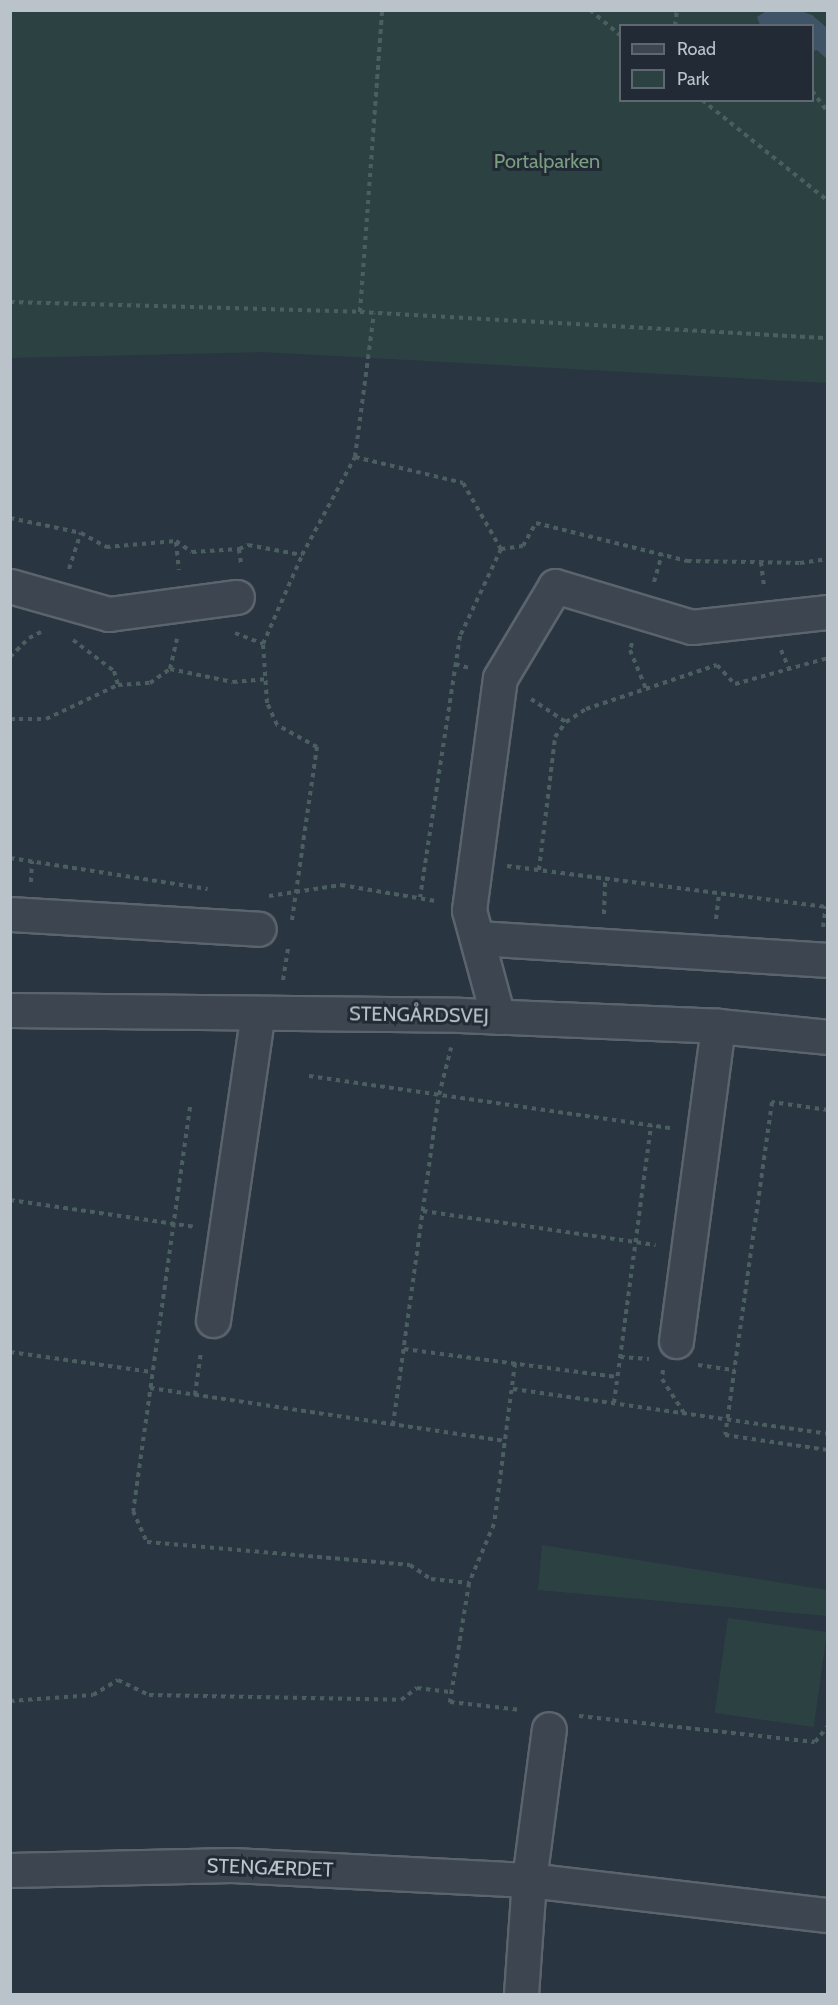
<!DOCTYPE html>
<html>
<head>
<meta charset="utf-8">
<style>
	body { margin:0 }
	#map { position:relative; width:838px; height:2005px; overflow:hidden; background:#293540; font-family:Cabin,sans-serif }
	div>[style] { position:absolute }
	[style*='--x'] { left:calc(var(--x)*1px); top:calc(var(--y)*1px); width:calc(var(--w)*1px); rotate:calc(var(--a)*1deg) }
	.green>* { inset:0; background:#2c4242; transform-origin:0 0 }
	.water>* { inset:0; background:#405468 }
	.path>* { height:4px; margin-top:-2px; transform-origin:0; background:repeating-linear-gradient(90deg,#4b5f60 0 4.5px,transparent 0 9px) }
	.roads { filter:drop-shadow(2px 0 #5b646d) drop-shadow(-2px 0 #5b646d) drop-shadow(0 2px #5b646d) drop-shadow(0 -2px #5b646d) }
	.minor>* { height:33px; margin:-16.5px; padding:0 16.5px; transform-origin:16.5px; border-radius:16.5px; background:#3d4650 }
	span { translate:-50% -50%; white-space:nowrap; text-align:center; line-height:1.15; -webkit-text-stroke:6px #222b35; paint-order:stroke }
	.park-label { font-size:20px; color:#7a9e80 }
	.street-label { font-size:20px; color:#bac2ca }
	.frame { position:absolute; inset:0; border:12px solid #bac2ca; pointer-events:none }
	.legend { position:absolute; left:619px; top:24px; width:195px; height:78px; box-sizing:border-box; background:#222b35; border:2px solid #5f6771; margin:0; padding:8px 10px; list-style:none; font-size:18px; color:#bac2ca }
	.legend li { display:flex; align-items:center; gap:12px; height:30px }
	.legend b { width:30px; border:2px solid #5f6771 }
</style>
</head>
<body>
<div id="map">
	<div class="green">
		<i style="clip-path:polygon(evenodd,10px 11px,827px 11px,827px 383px,262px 352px,11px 358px,10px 11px,620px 26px,812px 26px,812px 100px,620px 100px,620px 26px)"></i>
		<i style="clip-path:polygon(542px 1545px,827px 1590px,827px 1616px,538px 1590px)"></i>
		<i style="left:728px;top:1618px;width:100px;height:96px;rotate:8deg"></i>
	</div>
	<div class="water">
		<i style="clip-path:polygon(768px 10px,801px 11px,812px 15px,827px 28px,827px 59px,817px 50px,813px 51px,812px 26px,760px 25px,757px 17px)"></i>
	</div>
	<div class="path">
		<i style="--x:590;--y:10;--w:39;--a:40"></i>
		<i style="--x:675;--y:26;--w:16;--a:-83"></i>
		<i style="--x:812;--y:91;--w:26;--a:53"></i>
		<i style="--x:702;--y:100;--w:161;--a:38.7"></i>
		<i style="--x:10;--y:302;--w:350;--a:1.6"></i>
		<i style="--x:360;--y:312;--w:469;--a:3.2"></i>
		<i style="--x:360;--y:312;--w:303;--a:-85.8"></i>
		<i style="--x:355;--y:457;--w:111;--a:13.5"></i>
		<i style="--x:463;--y:483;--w:76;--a:60.1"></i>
		<i style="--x:501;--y:549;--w:96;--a:115.2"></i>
		<i style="--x:460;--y:636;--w:264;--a:98.7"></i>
		<i style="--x:10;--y:518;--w:73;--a:11.9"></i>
		<i style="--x:81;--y:533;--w:29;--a:29"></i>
		<i style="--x:106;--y:547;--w:70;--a:-4.9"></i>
		<i style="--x:176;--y:541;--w:19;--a:35"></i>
		<i style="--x:192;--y:552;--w:47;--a:-3.7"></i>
		<i style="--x:239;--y:549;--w:10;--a:-24"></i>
		<i style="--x:248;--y:545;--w:55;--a:10.5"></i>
		<i style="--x:176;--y:542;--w:28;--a:84"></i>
		<i style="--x:239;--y:549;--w:14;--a:82"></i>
		<i style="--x:501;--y:549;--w:22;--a:-8"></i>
		<i style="--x:523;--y:546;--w:26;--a:-61"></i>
		<i style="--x:536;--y:523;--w:156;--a:14.1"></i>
		<i style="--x:687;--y:561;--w:113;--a:1"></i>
		<i style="--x:800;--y:563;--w:28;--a:-8"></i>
		<i style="--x:761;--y:562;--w:23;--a:83"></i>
		<i style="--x:69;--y:569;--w:38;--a:-72"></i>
		<i style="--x:654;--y:582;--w:29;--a:-74"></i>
		<i style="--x:235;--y:633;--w:30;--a:21"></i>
		<i style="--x:73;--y:640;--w:51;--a:37.1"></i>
		<i style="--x:114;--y:671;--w:15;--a:74"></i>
		<i style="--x:632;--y:643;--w:7;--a:106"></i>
		<i style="--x:630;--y:650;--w:42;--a:67.7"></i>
		<i style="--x:781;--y:650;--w:21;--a:67"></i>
		<i style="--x:10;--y:657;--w:27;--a:-45"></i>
		<i style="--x:29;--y:638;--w:16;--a:-27"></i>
		<i style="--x:455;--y:664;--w:15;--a:16"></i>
		<i style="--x:170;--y:669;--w:31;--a:-77"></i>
		<i style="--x:531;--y:699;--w:42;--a:33.3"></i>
		<i style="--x:10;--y:719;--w:36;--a:0"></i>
		<i style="--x:46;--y:719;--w:80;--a:-25.3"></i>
		<i style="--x:118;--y:685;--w:32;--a:-4"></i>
		<i style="--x:150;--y:683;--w:24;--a:-35"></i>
		<i style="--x:170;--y:669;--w:64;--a:11.7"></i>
		<i style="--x:233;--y:682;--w:32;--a:-5"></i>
		<i style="--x:10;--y:858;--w:200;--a:8.9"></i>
		<i style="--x:507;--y:866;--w:324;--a:7.3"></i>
		<i style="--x:539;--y:870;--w:134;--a:-83.1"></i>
		<i style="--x:555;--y:737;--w:19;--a:-54"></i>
		<i style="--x:566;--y:722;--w:24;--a:-33"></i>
		<i style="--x:586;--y:709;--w:138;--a:-18.6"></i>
		<i style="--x:717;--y:665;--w:26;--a:47"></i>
		<i style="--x:735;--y:684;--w:97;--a:-15.6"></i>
		<i style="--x:31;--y:882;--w:21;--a:-87"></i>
		<i style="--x:269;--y:896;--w:73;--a:-8.7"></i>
		<i style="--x:341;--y:885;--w:96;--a:9.6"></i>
		<i style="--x:604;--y:914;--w:35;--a:-88"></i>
		<i style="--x:716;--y:919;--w:26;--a:-83"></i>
		<i style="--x:292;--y:920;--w:175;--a:-81.8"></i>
		<i style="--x:317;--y:747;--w:46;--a:-151.2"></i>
		<i style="--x:277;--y:725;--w:24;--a:-114"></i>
		<i style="--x:267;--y:703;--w:59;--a:-93.9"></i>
		<i style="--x:263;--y:644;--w:97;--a:-66.3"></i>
		<i style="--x:302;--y:555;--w:111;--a:-61.6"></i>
		<i style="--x:355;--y:457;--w:145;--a:-82.5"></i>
		<i style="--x:823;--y:927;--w:21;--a:-82"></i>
		<i style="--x:283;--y:980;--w:32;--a:-81"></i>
		<i style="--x:309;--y:1076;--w:366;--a:8.2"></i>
		<i style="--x:190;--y:1107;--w:408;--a:98"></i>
		<i style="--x:133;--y:1511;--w:34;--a:66"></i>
		<i style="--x:147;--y:1542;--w:264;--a:5"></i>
		<i style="--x:410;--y:1565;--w:25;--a:34"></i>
		<i style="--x:431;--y:1579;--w:38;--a:6"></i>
		<i style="--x:828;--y:1110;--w:57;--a:-171.9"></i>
		<i style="--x:772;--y:1102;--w:336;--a:98"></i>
		<i style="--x:725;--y:1435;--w:104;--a:8.3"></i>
		<i style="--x:10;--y:1200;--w:186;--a:8.3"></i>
		<i style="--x:423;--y:1211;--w:235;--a:8.3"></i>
		<i style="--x:404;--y:1349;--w:215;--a:7.5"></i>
		<i style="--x:10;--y:1352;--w:143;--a:8"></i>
		<i style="--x:620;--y:1357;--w:29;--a:4"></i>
		<i style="--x:515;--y:1363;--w:162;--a:97.4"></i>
		<i style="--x:494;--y:1524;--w:64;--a:113"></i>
		<i style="--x:469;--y:1583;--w:121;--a:99.1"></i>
		<i style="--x:450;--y:1702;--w:71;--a:6.4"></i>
		<i style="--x:698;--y:1365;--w:37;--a:8"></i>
		<i style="--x:663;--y:1370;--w:9;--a:96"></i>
		<i style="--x:662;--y:1379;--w:40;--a:57.1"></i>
		<i style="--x:150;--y:1388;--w:359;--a:8.5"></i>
		<i style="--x:513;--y:1389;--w:318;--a:8.1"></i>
		<i style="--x:195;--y:1395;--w:44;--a:-82.2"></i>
		<i style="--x:614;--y:1403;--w:280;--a:-82.4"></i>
		<i style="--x:393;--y:1425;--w:333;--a:-82.1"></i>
		<i style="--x:439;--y:1095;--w:49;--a:-75.7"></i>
		<i style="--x:10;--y:1701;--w:83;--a:-4.1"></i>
		<i style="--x:93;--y:1695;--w:29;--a:-31"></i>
		<i style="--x:118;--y:1680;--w:34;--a:26"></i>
		<i style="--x:149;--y:1695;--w:252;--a:1.1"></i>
		<i style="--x:401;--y:1700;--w:20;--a:-37"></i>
		<i style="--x:417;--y:1688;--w:35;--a:7"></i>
		<i style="--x:579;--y:1716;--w:237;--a:6.3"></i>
		<i style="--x:815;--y:1742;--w:21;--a:-51"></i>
	</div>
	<div class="roads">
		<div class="minor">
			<i style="--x:10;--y:586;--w:103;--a:15.8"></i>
			<i style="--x:109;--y:614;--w:129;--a:-7.6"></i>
			<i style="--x:10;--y:914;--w:249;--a:3.4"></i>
			<i style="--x:478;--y:938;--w:351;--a:3.6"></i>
			<i style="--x:10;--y:1010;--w:450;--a:0.6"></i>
			<i style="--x:460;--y:1015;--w:258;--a:2.4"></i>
			<i style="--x:718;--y:1026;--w:111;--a:5.7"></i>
			<i style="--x:498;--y:1017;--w:111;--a:-105.2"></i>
			<i style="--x:469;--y:910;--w:234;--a:-82.4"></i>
			<i style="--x:500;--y:678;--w:107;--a:-59.1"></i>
			<i style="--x:555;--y:586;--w:143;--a:16.7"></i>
			<i style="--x:692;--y:627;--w:137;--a:-6.3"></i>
			<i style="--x:213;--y:1320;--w:310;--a:-81.7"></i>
			<i style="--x:676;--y:1341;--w:318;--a:-82.4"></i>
			<i style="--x:10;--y:1870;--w:222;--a:-1.3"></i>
			<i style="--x:232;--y:1865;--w:297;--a:2.9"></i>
			<i style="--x:529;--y:1880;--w:301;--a:6.7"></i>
			<i style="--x:521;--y:1994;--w:114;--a:-86"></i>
			<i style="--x:529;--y:1880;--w:152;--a:-82.5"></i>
		</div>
	</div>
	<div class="park-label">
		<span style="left:547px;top:161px">Portalparken</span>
	</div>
	<div class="street-label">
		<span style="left:419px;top:1015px;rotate:1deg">STENGÅRDSVEJ</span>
		<span style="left:270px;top:1868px;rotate:2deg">STENGÆRDET</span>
	</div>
	<div class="frame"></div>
	<ul class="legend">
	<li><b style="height:8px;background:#3d4650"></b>Road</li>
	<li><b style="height:16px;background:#2c4242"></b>Park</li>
	</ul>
</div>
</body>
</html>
